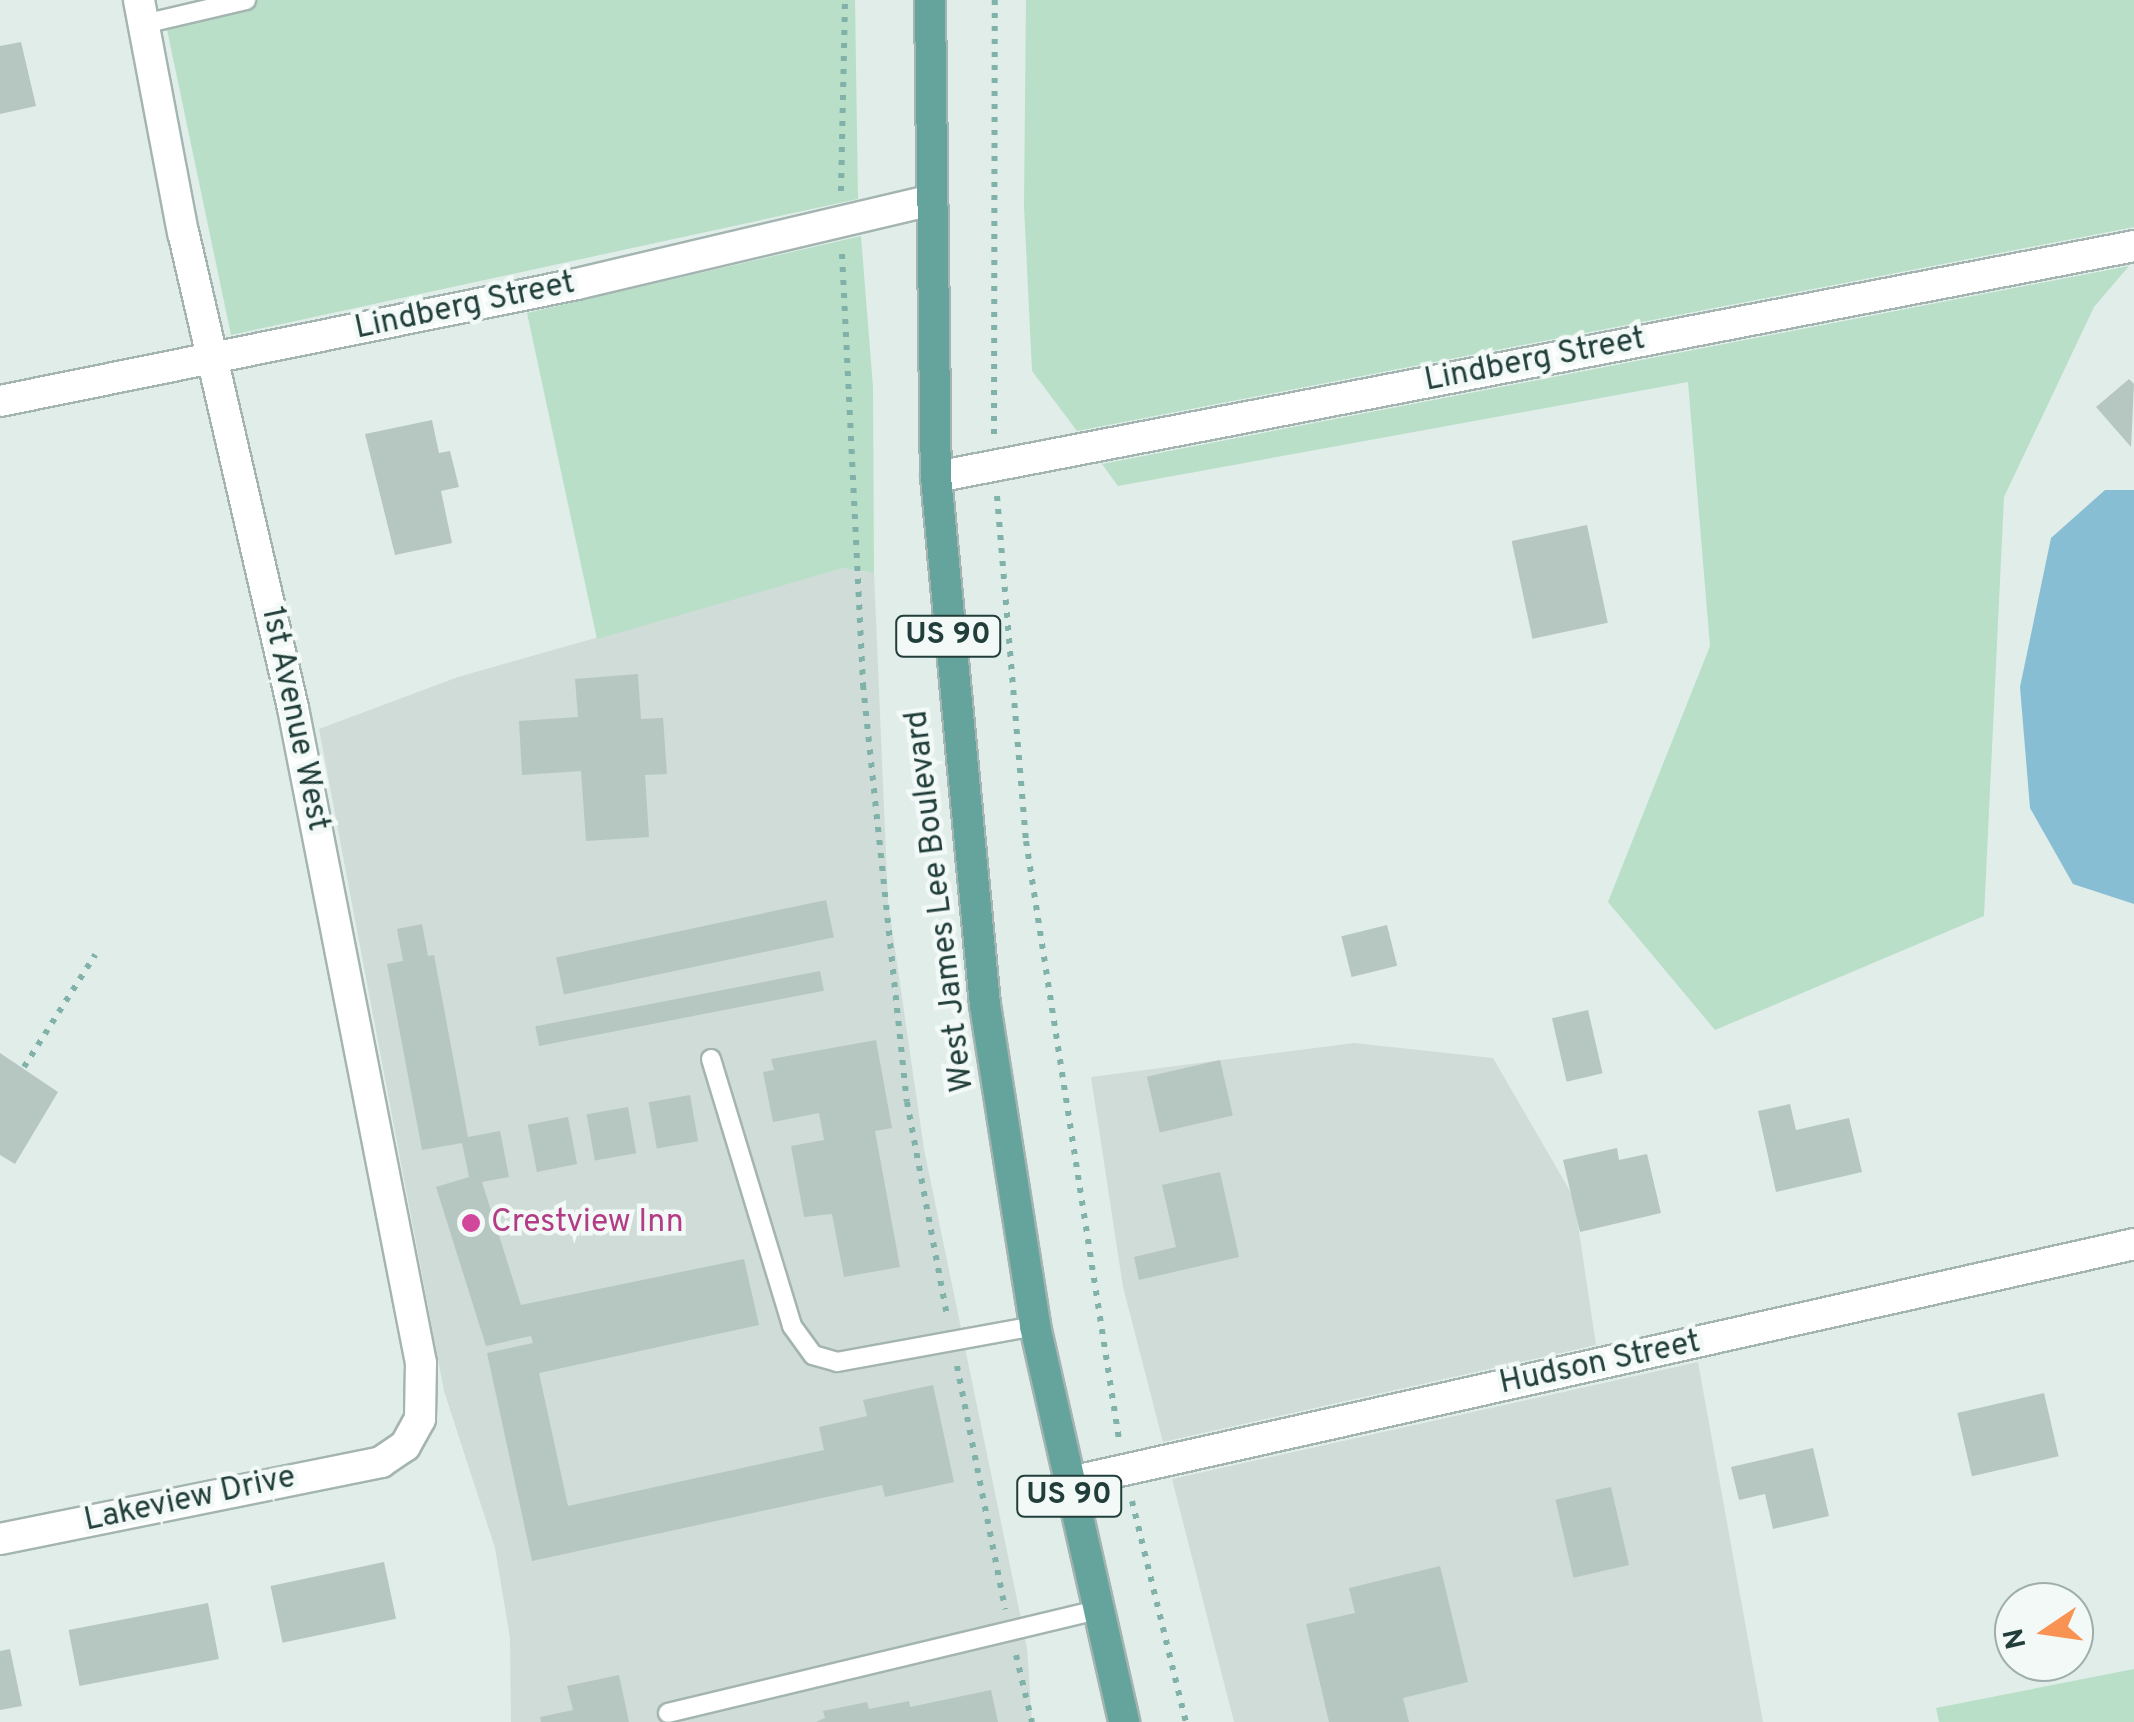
<!DOCTYPE html>
<html>
<head>
<meta charset="utf-8">
<style>
	body { margin:0 }
	#map { position:relative; width:2134px; height:1722px; overflow:hidden; background:#e1ede9; font-family:Overpass,sans-serif }
	div>[style] { position:absolute }
	[style*='--x'] { left:calc(var(--x)*1px); top:calc(var(--y)*1px); width:calc(var(--w)*1px); rotate:calc(var(--a)*1deg) }
	.built>* { inset:0; background:#cfdcd8 }
	.green>* { inset:0; background:#b9dfc8 }
	.water>* { inset:0; background:#87bed4 }
	.building>* { inset:0; background:#b6c7c2; transform-origin:0 0 }
	.path>* { height:6px; margin-top:-3px; transform-origin:0; background:repeating-linear-gradient(90deg,#80b2a9 0 5px,transparent 0 13px) }
	.roads { filter:drop-shadow(2px 0 #a4b5b1) drop-shadow(-2px 0 #a4b5b1) drop-shadow(0 2px #a4b5b1) drop-shadow(0 -2px #a4b5b1) }
	.lane>* { height:18px; margin:-9px; padding:0 9px; transform-origin:9px; border-radius:9px; background:#fff }
	.street>* { height:30px; margin:-15px; padding:0 15px; transform-origin:15px; border-radius:15px; background:#fff }
	.primary>* { height:30px; margin:-15px; padding:0 15px; transform-origin:15px; border-radius:15px; background:#64a49c }
	.dots>* { width:28px; height:28px; translate:-50% -50%; box-sizing:border-box; border:5px solid #f2f9f6; border-radius:50% }
	span { translate:-50% -50%; white-space:nowrap; text-align:center; line-height:1.15; -webkit-text-stroke:9px #f2f9f6; paint-order:stroke }
	.shield-label span { padding:2px 8px; background:#f2f9f6; border:2px solid; border-radius:8px; -webkit-text-stroke-width:0 }
	.shield-label { font-size:30px; color:#213e3a; font-weight:700 }
	.street-label { font-size:32px; color:#213e3a }
	.hotel-label { font-size:32px; color:#b23c85 }
	.left { translate:0 -50%; text-align:left }
	.north { position:absolute; left:1994px; top:1582px; width:100px; height:100px; box-sizing:border-box; background:#f2f9f6; border:2px solid #9eaeab; border-radius:50%; rotate:257deg; font-size:28px; font-weight:700; line-height:40px; text-align:center; color:#213e3a }
	.north::after { content:''; display:block; margin:auto; width:35px; height:45px; background:#f89354; clip-path:polygon(50% 0,100% 100%,50% 72%,0 100%) }
</style>
</head>
<body>
<div id="map">
	<div class="built">
		<i style="clip-path:polygon(843px 568px,874px 573px,888px 901px,924px 1149px,1027px 1648px,1032px 1722px,511px 1722px,510px 1638px,495px 1548px,444px 1391px,319px 729px,458px 677px)"></i>
		<i style="clip-path:polygon(1354px 1043px,1493px 1058px,1574px 1198px,1596px 1345px,1163px 1442px,1123px 1287px,1091px 1077px)"></i>
		<i style="clip-path:polygon(1698px 1362px,1763px 1722px,1234px 1722px,1172px 1479px)"></i>
	</div>
	<div class="green">
		<i style="clip-path:polygon(234px 0,855px 0,858px 199px,231px 335px,165px 20px)"></i>
		<i style="clip-path:polygon(1026px 0,2134px 0,2134px 227px,1077px 431px,1032px 371px,1024px 206px)"></i>
		<i style="clip-path:polygon(861px 236px,873px 387px,874px 573px,843px 568px,597px 639px,527px 313px)"></i>
		<i style="clip-path:polygon(2129px 266px,2094px 307px,2004px 497px,1984px 916px,1715px 1030px,1608px 902px,1710px 646px,1688px 382px,1118px 486px,1102px 464px)"></i>
		<i style="clip-path:polygon(2134px 1669px,2134px 1722px,1939px 1722px,1936px 1708px)"></i>
	</div>
	<div class="water">
		<i style="clip-path:polygon(2105px 490px,2134px 490px,2134px 904px,2073px 884px,2030px 808px,2020px 687px,2051px 538px)"></i>
	</div>
	<div class="building">
		<i style="clip-path:polygon(21px 42px,36px 106px,0 114px,0 46px)"></i>
		<i style="clip-path:polygon(2129px 379px,2134px 384px,2131px 447px,2096px 407px)"></i>
		<i style="clip-path:polygon(432px 420px,439px 453px,450px 451px,459px 487px,441px 491px,452px 543px,395px 555px,365px 434px)"></i>
		<i style="left:1587px;top:525px;width:100px;height:77px;rotate:78deg"></i>
		<i style="clip-path:polygon(638px 674px,641px 719px,663px 718px,667px 774px,645px 775px,649px 837px,586px 841px,581px 771px,522px 775px,519px 721px,578px 717px,575px 679px)"></i>
		<i style="left:826px;top:900px;width:38px;height:276px;rotate:78deg"></i>
		<i style="clip-path:polygon(422px 924px,428px 956px,434px 955px,468px 1137px,500px 1131px,509px 1177px,482px 1182px,521px 1305px,744px 1259px,759px 1325px,539px 1373px,568px 1506px,824px 1450px,819px 1427px,867px 1416px,863px 1400px,933px 1385px,954px 1482px,885px 1497px,882px 1485px,532px 1561px,487px 1353px,533px 1343px,531px 1336px,486px 1346px,436px 1187px,469px 1177px,462px 1143px,422px 1150px,387px 964px,403px 961px,397px 929px)"></i>
		<i style="left:1387px;top:925px;width:42px;height:47px;rotate:76deg"></i>
		<i style="left:820px;top:971px;width:20px;height:290px;rotate:79deg"></i>
		<i style="left:1588px;top:1010px;width:65px;height:37px;rotate:77deg"></i>
		<i style="clip-path:polygon(876px 1040px,892px 1128px,875px 1131px,900px 1267px,844px 1277px,832px 1214px,804px 1217px,791px 1146px,824px 1140px,819px 1113px,773px 1122px,763px 1072px,774px 1070px,771px 1059px)"></i>
		<i style="clip-path:polygon(0 1053px,58px 1092px,15px 1164px,0 1155px)"></i>
		<i style="left:1220px;top:1060px;width:57px;height:75px;rotate:77deg"></i>
		<i style="left:690px;top:1095px;width:47px;height:42px;rotate:80deg"></i>
		<i style="clip-path:polygon(1790px 1104px,1796px 1130px,1849px 1118px,1862px 1172px,1776px 1192px,1758px 1111px)"></i>
		<i style="left:628px;top:1107px;width:47px;height:42px;rotate:80deg"></i>
		<i style="left:568px;top:1117px;width:48px;height:41px;rotate:79deg"></i>
		<i style="clip-path:polygon(1617px 1148px,1619px 1160px,1647px 1154px,1661px 1213px,1580px 1232px,1563px 1160px)"></i>
		<i style="clip-path:polygon(1220px 1172px,1239px 1257px,1139px 1280px,1134px 1257px,1176px 1247px,1162px 1185px)"></i>
		<i style="left:2044px;top:1393px;width:65px;height:89px;rotate:77deg"></i>
		<i style="clip-path:polygon(1813px 1448px,1829px 1516px,1773px 1529px,1765px 1494px,1739px 1500px,1731px 1467px)"></i>
		<i style="left:1611px;top:1487px;width:80px;height:57px;rotate:77deg"></i>
		<i style="left:384px;top:1562px;width:58px;height:116px;rotate:78deg"></i>
		<i style="clip-path:polygon(1440px 1566px,1468px 1682px,1403px 1698px,1409px 1722px,1329px 1722px,1306px 1624px,1355px 1613px,1349px 1588px)"></i>
		<i style="left:208px;top:1603px;width:57px;height:142px;rotate:79deg"></i>
		<i style="clip-path:polygon(10px 1649px,22px 1706px,0 1710px,0 1651px)"></i>
		<i style="clip-path:polygon(619px 1675px,629px 1722px,541px 1722px,540px 1717px,573px 1710px,567px 1686px)"></i>
		<i style="clip-path:polygon(991px 1690px,998px 1722px,816px 1722px,825px 1718px,823px 1711px,867px 1702px,869px 1709px,909px 1701px,910px 1707px)"></i>
	</div>
	<div class="path">
		<i style="--x:841;--y:191;--w:191;--a:-88.8"></i>
		<i style="--x:842;--y:254;--w:432;--a:87.2"></i>
		<i style="--x:863;--y:685;--w:419;--a:84"></i>
		<i style="--x:907;--y:1102;--w:217;--a:79.4"></i>
		<i style="--x:994;--y:434;--w:434;--a:-89.9"></i>
		<i style="--x:997;--y:496;--w:346;--a:85.2"></i>
		<i style="--x:1026;--y:841;--w:606;--a:81.17"></i>
		<i style="--x:24;--y:1067;--w:133;--a:-57.6"></i>
		<i style="--x:957;--y:1366;--w:248;--a:78.8"></i>
		<i style="--x:1132;--y:1501;--w:228;--a:76.3"></i>
		<i style="--x:1016;--y:1655;--w:69;--a:76.6"></i>
	</div>
	<div class="roads">
		<div class="lane">
			<i style="--x:144;--y:24;--w:105;--a:-13.2"></i>
			<i style="--x:711;--y:1059;--w:279;--a:73.1"></i>
			<i style="--x:792;--y:1326;--w:36;--a:54"></i>
			<i style="--x:813;--y:1355;--w:25;--a:16"></i>
			<i style="--x:837;--y:1362;--w:201;--a:-10.3"></i>
			<i style="--x:668;--y:1713;--w:441;--a:-13.5"></i>
		</div>
		<div class="street">
			<i style="--x:0;--y:401;--w:589;--a:-11.46"></i>
			<i style="--x:577;--y:284;--w:362;--a:-13.3"></i>
			<i style="--x:936;--y:477;--w:1220;--a:-10.91"></i>
			<i style="--x:1066;--y:1483;--w:1094;--a:-12.61"></i>
			<i style="--x:0;--y:1539;--w:389;--a:-11.4"></i>
			<i style="--x:381;--y:1462;--w:29;--a:-34"></i>
			<i style="--x:405;--y:1446;--w:31;--a:-61"></i>
			<i style="--x:420;--y:1419;--w:56;--a:-89"></i>
			<i style="--x:421;--y:1363;--w:667;--a:-101.06"></i>
			<i style="--x:293;--y:708;--w:488;--a:-103"></i>
			<i style="--x:183;--y:233;--w:237;--a:-100.7"></i>
		</div>
		<div class="primary">
			<i style="--x:930;--y:0;--w:477;--a:89.3"></i>
			<i style="--x:936;--y:477;--w:530;--a:84.7"></i>
			<i style="--x:985;--y:1005;--w:325;--a:81.1"></i>
			<i style="--x:1035;--y:1326;--w:406;--a:77.3"></i>
		</div>
	</div>
	<div class="dots">
		<i style="left:471px;top:1223px;background:#d1479c"></i>
	</div>
	<div class="shield-label">
		<span style="left:948px;top:636px">US 90</span>
		<span style="left:1069px;top:1496px">US 90</span>
	</div>
	<div class="street-label">
		<span style="left:465px;top:307px;rotate:-12deg">Lindberg Street</span>
		<span style="left:1535px;top:361px;rotate:-11deg">Lindberg Street</span>
		<span style="left:294px;top:719px;rotate:78deg">1st Avenue West</span>
		<span style="left:941px;top:901px;rotate:-97deg">West James Lee Boulevard</span>
		<span style="left:1600px;top:1364px;rotate:-12deg">Hudson Street</span>
		<span style="left:190px;top:1500px;rotate:-12deg">Lakeview Drive</span>
	</div>
	<div class="hotel-label">
		<span class="left" style="left:491px;top:1223px">Crestview Inn</span>
	</div>
	<div class="north">N</div>
</div>
</body>
</html>
